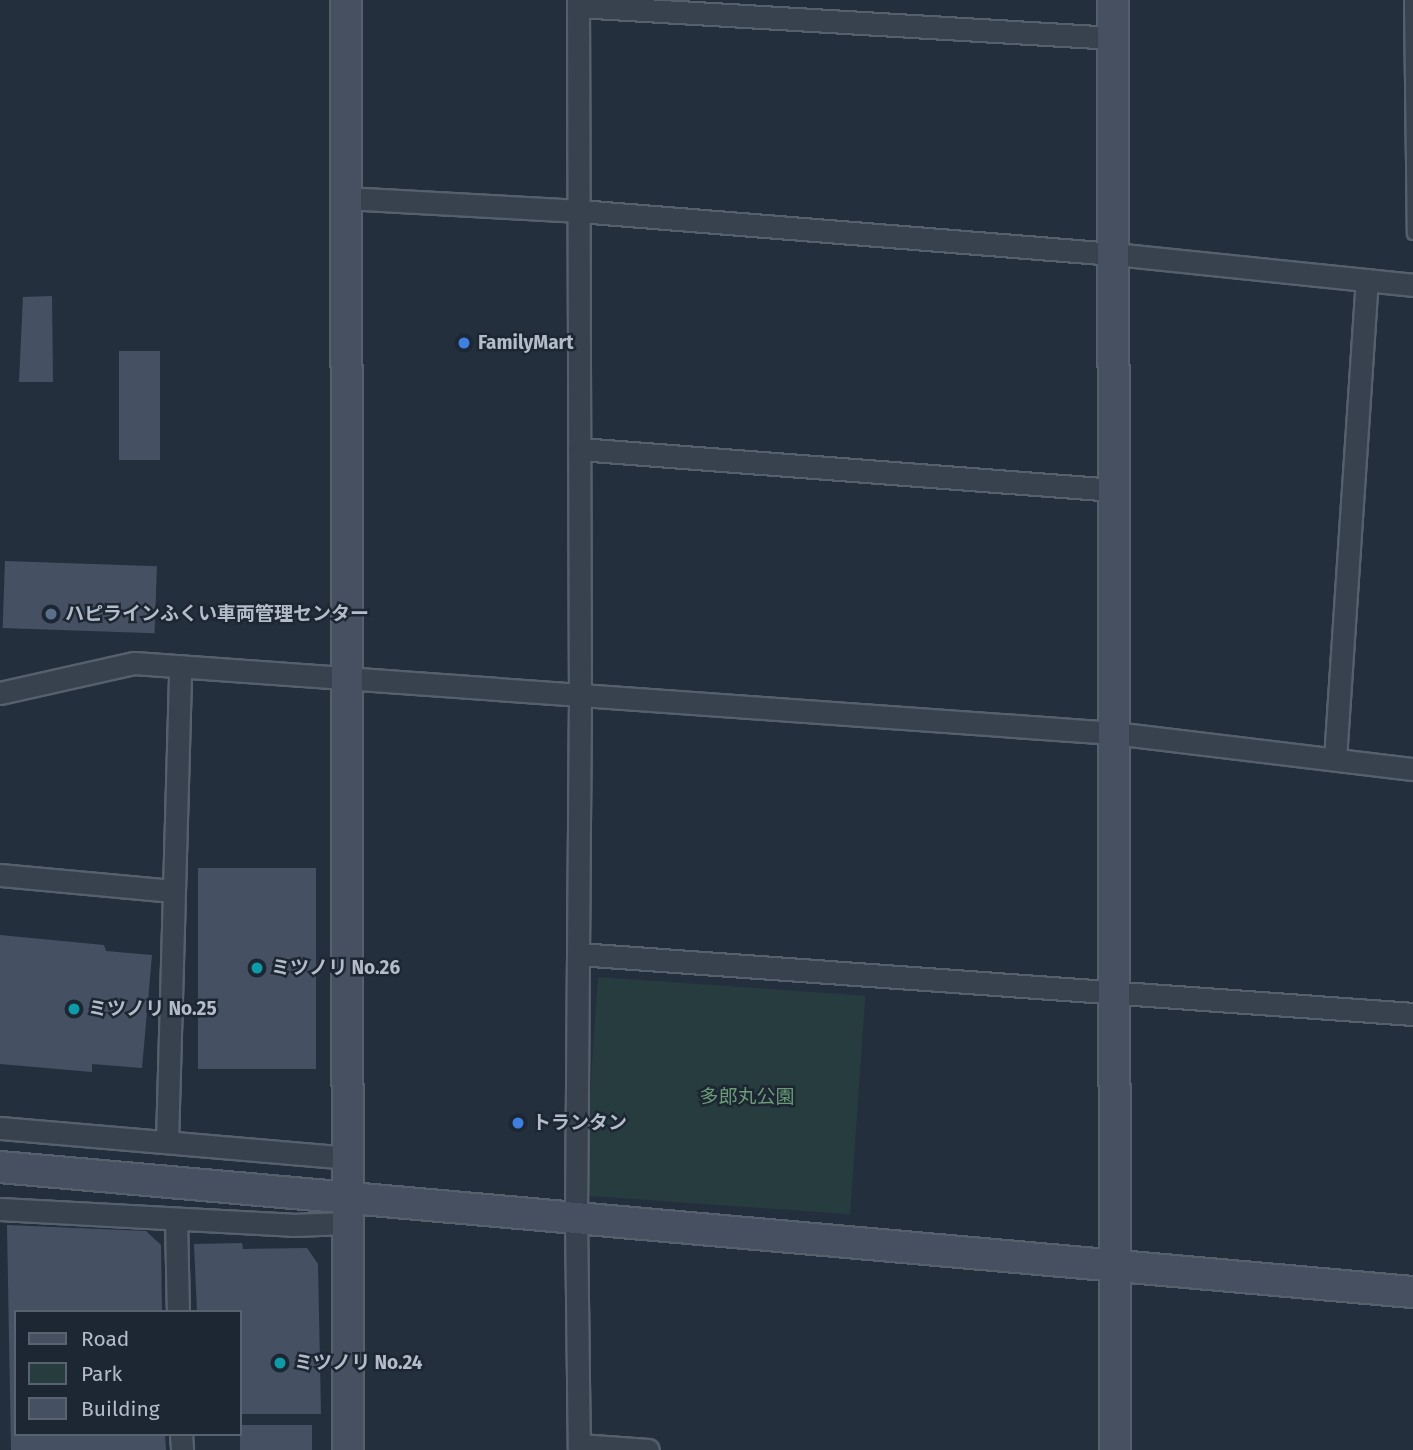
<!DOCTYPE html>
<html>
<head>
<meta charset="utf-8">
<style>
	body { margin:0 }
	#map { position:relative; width:1413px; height:1450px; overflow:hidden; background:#242f3e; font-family:"Fira Sans","Noto Sans JP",sans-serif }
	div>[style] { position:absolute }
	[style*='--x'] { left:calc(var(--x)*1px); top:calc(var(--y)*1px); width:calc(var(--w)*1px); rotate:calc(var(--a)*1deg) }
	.green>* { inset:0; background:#263c3f; transform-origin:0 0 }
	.building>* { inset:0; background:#455162; transform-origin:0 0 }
	.roads { filter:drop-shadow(2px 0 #565f6c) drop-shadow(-2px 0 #565f6c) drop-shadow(0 2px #565f6c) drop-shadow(0 -2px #565f6c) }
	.lane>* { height:10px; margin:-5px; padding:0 5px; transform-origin:5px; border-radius:5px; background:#38414e }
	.street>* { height:21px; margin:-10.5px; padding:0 10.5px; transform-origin:10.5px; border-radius:10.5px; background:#38414e }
	.secondary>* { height:30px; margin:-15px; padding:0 15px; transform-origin:15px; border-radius:15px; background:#465061 }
	.dots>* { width:19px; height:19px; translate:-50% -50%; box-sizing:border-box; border:4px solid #1d2633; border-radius:50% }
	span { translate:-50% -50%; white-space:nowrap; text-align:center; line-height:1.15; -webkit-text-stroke:5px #1d2633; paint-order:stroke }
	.poi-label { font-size:19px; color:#b4bcc9; font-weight:700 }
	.left { translate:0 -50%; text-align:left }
	.park-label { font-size:19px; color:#6b9a76 }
	.legend { position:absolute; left:14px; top:1310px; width:228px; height:126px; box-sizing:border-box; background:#1d2633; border:2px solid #59626f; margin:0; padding:9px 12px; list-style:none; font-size:21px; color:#b4bcc9 }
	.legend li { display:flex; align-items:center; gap:14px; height:35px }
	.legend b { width:35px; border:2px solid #59626f }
</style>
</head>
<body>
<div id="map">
	<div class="green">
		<i style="left:598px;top:977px;width:268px;height:219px;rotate:4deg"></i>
	</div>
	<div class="building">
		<i style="clip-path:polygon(52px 296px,53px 382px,19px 382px,23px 297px)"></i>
		<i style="left:119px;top:351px;width:41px;height:109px"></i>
		<i style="left:5px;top:561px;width:152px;height:67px;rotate:2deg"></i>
		<i style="left:316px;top:868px;width:201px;height:118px;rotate:90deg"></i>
		<i style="clip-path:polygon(0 935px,104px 945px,106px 951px,152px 955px,142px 1068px,92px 1064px,92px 1072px,0 1064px)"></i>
		<i style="clip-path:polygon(7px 1225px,146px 1231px,161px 1245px,162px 1312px,16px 1312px,16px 1434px,165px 1434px,166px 1450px,11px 1450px)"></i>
		<i style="clip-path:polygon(242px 1243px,243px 1249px,307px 1248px,318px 1264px,321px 1414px,240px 1414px,240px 1312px,197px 1312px,194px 1244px)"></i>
		<i style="left:312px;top:1425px;width:25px;height:72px;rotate:90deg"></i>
	</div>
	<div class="roads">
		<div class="lane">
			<i style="--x:1410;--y:0;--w:234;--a:89.3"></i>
		</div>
		<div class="street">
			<i style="--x:578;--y:0;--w:695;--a:89.84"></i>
			<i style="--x:580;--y:695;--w:521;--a:90.44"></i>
			<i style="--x:576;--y:1216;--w:234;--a:89.3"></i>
			<i style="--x:578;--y:6;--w:536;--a:3.42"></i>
			<i style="--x:347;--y:198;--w:232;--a:3.2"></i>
			<i style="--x:579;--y:211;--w:537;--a:4.6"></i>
			<i style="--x:1114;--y:254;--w:301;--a:5.9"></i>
			<i style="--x:579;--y:449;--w:537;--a:4.38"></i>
			<i style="--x:0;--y:693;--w:137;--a:-12.6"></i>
			<i style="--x:134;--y:663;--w:982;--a:4.09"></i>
			<i style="--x:1114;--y:733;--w:301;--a:6.9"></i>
			<i style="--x:1335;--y:759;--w:480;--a:-86.2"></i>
			<i style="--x:0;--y:875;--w:174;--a:5.3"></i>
			<i style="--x:578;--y:954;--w:837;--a:4.11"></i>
			<i style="--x:0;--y:1128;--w:349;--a:4.9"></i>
			<i style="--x:167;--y:1142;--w:476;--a:-88.4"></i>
			<i style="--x:0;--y:1209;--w:292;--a:3.1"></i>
			<i style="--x:292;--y:1225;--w:56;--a:-2"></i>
			<i style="--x:176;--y:1219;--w:93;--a:88.8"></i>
			<i style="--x:181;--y:1434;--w:16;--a:86"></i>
			<i style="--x:579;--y:1445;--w:69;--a:4.1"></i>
		</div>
		<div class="secondary">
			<i style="--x:346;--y:0;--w:1450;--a:89.92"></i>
			<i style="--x:1113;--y:0;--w:1450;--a:89.92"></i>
			<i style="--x:0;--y:1167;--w:1419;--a:5.06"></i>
		</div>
	</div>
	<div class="dots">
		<i style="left:464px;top:343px;background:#3f7fe0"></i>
		<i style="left:51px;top:614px;background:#5c6f8a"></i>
		<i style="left:257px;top:968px;background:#0f9aa8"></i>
		<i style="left:74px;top:1009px;background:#0f9aa8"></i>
		<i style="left:518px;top:1123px;background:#3f7fe0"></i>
		<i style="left:280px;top:1363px;background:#0f9aa8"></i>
	</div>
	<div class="poi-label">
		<span class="left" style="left:478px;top:343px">FamilyMart</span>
		<span class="left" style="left:65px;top:614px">ハピラインふくい車両管理センター</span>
		<span class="left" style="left:271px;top:968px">ミツノリ No.26</span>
		<span class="left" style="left:88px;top:1009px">ミツノリ No.25</span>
		<span class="left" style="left:532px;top:1123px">トランタン</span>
		<span class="left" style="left:294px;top:1363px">ミツノリ No.24</span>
	</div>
	<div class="park-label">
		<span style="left:747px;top:1097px">多郎丸公園</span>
	</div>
	<ul class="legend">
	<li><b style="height:9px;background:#465061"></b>Road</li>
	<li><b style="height:19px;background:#263c3f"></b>Park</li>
	<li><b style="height:19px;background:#455162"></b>Building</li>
	</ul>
</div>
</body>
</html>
